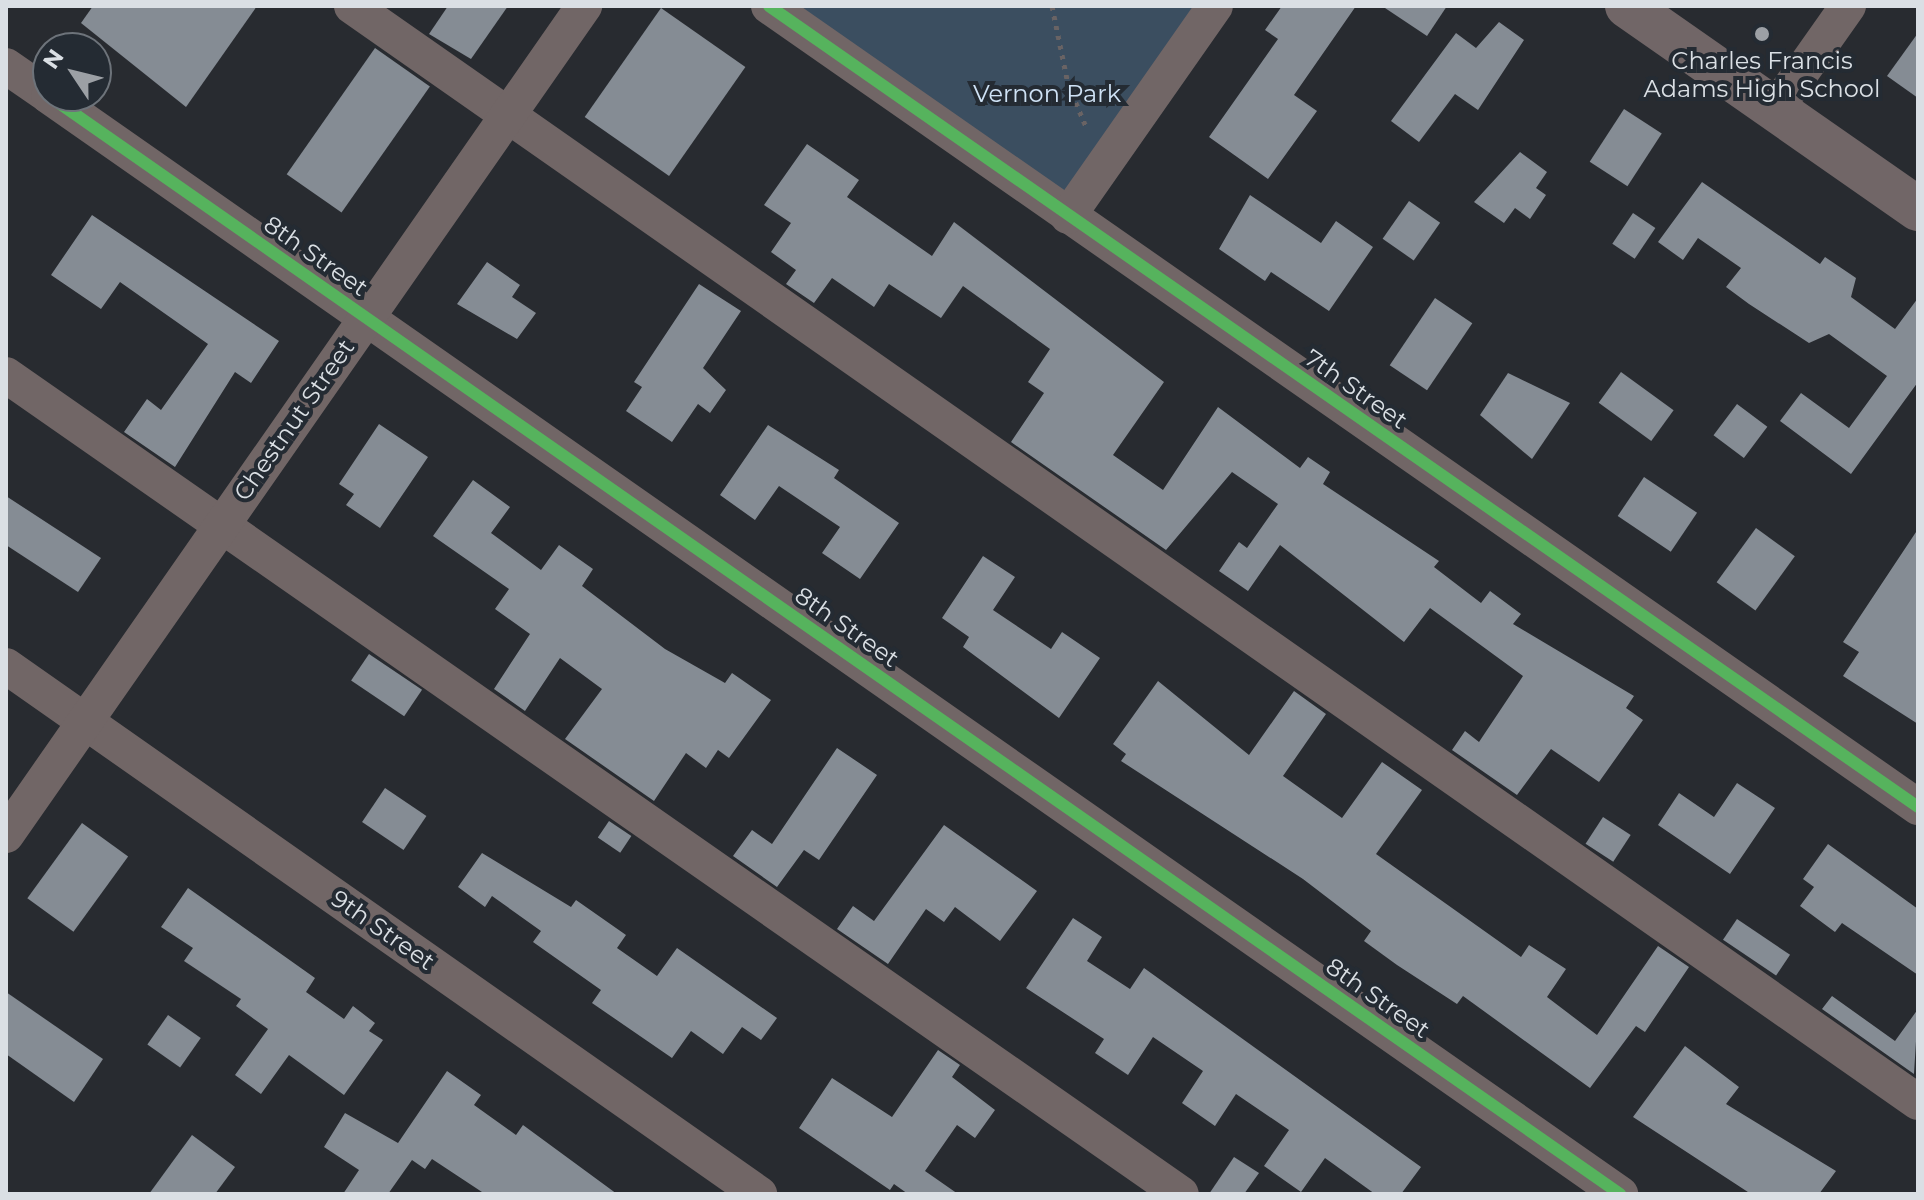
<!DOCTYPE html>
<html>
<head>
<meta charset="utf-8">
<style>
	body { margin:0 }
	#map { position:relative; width:1924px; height:1200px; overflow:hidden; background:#282b30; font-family:Montserrat,sans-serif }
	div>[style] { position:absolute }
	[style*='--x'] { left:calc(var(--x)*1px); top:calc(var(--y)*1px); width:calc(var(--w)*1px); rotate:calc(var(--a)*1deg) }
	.green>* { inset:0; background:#3b4e60 }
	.building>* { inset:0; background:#858c94; transform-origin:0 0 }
	.path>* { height:5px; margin-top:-2.5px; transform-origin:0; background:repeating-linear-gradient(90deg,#696364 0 4px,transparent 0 10px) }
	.minor>* { height:36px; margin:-18px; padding:0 18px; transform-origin:18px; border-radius:18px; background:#716666 }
	.major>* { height:44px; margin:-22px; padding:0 22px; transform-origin:22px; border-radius:22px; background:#716667 }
	.cycleway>* { height:12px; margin:-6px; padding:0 6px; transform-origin:6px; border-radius:6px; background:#56b35d }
	.dots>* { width:22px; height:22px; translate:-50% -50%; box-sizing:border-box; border:4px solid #242b33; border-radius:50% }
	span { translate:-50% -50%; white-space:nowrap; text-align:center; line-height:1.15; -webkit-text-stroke:8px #242b33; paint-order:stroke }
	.poi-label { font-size:24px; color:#dadfe4 }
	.park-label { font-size:24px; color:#cfe2f5 }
	.street-label { font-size:24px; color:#dadfe4 }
	.frame { position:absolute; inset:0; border:8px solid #dadfe4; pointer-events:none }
	.north { position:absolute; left:32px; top:32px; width:80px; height:80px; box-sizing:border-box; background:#242b33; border:2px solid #6d737a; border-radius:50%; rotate:305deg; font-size:22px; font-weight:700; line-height:32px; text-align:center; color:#dadfe4 }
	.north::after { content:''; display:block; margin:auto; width:28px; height:36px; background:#9ca0a5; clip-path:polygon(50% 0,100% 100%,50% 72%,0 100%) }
</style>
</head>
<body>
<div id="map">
	<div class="green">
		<i style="clip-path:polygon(769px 6px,1215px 6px,1068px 216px)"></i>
	</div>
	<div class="building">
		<i style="clip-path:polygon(93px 6px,257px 6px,186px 107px,81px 23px)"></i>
		<i style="clip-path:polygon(448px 6px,508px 6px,471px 59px,429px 34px)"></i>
		<i style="clip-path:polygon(1282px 6px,1356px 6px,1294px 95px,1317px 111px,1268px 179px,1209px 137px,1278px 39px,1265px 30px)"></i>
		<i style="clip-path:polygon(1382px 6px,1447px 6px,1427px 36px)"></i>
		<i style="left:661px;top:8px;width:103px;height:133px;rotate:35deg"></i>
		<i style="clip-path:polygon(1499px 22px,1524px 40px,1478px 110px,1455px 94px,1419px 142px,1391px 121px,1456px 33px,1476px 48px)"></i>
		<i style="clip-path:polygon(1918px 33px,1918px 98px,1887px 76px)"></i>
		<i style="left:375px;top:48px;width:67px;height:154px;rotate:35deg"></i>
		<i style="left:1624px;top:109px;width:45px;height:63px;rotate:33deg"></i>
		<i style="clip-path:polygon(807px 144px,859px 180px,847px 197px,932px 256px,954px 222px,1164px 382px,1113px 455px,1163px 490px,1218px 407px,1300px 468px,1308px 457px,1330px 472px,1323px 484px,1439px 561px,1434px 567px,1481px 603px,1490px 591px,1521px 614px,1513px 624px,1634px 696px,1626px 708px,1643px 720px,1599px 782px,1551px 749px,1517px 795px,1452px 750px,1465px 731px,1479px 742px,1523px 676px,1430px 608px,1404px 642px,1280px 545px,1248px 591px,1219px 571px,1239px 542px,1247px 548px,1278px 504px,1232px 472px,1166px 550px,1011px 442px,1044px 393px,1028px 382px,1050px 349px,963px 286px,941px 318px,889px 284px,874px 307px,832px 278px,814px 303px,786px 284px,796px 270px,771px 252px,791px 223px,764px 205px)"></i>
		<i style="clip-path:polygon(1520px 152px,1547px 172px,1536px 188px,1546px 195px,1530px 219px,1515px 208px,1504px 223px,1474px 202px)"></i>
		<i style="clip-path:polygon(1702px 182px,1820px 264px,1825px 257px,1856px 278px,1851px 297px,1895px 329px,1918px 298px,1918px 382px,1851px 474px,1780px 421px,1801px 393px,1849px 428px,1887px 376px,1829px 334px,1809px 343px,1749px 304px,1726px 287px,1741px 268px,1698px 238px,1683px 260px,1658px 242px)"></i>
		<i style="clip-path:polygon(1250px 195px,1321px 243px,1336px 221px,1373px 247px,1329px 311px,1271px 272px,1265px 281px,1219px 249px)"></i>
		<i style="left:1409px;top:201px;width:38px;height:46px;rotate:35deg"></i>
		<i style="left:1633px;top:213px;width:27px;height:37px;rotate:34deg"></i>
		<i style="clip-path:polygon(92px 215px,279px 341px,251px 383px,235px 372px,175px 467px,124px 432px,147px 399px,161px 410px,208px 344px,120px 282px,101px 309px,51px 275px)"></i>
		<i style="clip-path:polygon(487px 262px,520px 285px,512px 297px,536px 313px,517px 339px,457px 304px)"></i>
		<i style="clip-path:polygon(699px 284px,741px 311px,703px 368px,726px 390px,710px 413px,698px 404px,672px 442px,626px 411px,642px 387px,634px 382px)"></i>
		<i style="left:1435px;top:298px;width:45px;height:81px;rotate:34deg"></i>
		<i style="left:1621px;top:372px;width:65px;height:38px;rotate:36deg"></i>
		<i style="clip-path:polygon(1508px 373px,1570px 403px,1532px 459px,1480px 415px)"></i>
		<i style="left:1737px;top:404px;width:38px;height:39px;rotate:37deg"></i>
		<i style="clip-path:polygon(379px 424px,428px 457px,380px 528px,346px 505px,354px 494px,339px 484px)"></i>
		<i style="clip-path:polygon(768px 425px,839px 470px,834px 478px,899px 523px,860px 579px,822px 553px,840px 527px,779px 486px,755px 520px,720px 495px)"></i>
		<i style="left:1644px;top:477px;width:64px;height:47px;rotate:34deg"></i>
		<i style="clip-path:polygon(473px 480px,510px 507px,491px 533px,541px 570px,559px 545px,593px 569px,582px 586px,665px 649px,725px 683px,732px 673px,771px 700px,729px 758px,718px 750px,706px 768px,686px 753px,654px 801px,565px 739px,602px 689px,560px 658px,525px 711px,494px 689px,530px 634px,495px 609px,509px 589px,433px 536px)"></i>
		<i style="clip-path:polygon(6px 496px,101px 558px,78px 592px,6px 545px)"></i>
		<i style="left:1756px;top:528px;width:48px;height:67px;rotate:36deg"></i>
		<i style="clip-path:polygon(1918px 529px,1918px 724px,1843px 676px,1859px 652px,1843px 642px)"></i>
		<i style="clip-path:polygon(983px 556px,1015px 577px,993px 610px,1051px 649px,1062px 632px,1100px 658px,1059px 718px,963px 647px,969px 637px,942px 618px)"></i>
		<i style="left:369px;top:654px;width:64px;height:32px;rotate:34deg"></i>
		<i style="clip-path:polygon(1158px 681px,1249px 755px,1294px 691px,1326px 714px,1283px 776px,1342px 818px,1382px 762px,1422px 790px,1376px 854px,1521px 957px,1529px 945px,1566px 969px,1547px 997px,1597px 1035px,1658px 946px,1689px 967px,1645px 1032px,1636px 1026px,1590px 1088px,1463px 996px,1457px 1004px,1397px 965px,1364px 941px,1371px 931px,1303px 879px,1121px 761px,1126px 754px,1113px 744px)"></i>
		<i style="clip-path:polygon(837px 748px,877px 775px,819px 860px,804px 850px,777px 887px,733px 856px,752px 830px,772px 844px)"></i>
		<i style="clip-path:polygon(1737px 783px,1775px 808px,1730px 874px,1658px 825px,1679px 793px,1714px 817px)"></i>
		<i style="left:385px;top:788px;width:50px;height:41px;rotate:34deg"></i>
		<i style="left:1603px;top:817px;width:33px;height:32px;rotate:33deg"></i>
		<i style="left:609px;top:821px;width:27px;height:20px;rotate:34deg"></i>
		<i style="left:82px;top:823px;width:57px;height:93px;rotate:36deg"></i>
		<i style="clip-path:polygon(944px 825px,1037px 891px,1000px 941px,955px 907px,944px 922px,926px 909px,888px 964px,837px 929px,853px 906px,874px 921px)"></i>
		<i style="clip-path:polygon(1828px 844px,1918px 909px,1918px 975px,1842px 923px,1835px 932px,1800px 906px,1814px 887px,1803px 879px)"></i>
		<i style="clip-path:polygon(482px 853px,571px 907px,576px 900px,626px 935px,617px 948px,657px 976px,677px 948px,777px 1018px,761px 1040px,742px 1027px,723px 1054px,691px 1031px,672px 1058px,592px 1003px,601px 990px,533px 942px,541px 931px,492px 896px,485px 907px,458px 887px)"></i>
		<i style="clip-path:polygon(188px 888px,315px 978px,306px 992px,344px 1019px,353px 1006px,375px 1023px,369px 1031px,383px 1040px,344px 1095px,289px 1055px,261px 1094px,235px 1075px,268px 1029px,236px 1006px,241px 999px,184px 961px,193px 948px,161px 927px)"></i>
		<i style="clip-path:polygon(1073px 918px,1102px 937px,1087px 961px,1130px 989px,1144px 968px,1421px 1167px,1401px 1194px,1375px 1194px,1325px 1158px,1301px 1192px,1264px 1166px,1289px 1130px,1236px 1094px,1215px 1126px,1182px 1103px,1203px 1071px,1153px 1037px,1128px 1075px,1095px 1053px,1104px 1039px,1026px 988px)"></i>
		<i style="left:1737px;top:919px;width:64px;height:25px;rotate:34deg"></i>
		<i style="clip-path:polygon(6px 992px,103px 1059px,74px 1102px,6px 1054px)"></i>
		<i style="clip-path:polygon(1832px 996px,1895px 1041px,1918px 1009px,1914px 1074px,1822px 1009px)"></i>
		<i style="left:168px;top:1015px;width:40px;height:36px;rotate:35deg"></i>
		<i style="clip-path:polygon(1685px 1046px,1739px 1087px,1726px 1104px,1836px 1171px,1819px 1194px,1751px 1194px,1633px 1117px)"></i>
		<i style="clip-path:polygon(938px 1050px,960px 1065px,952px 1077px,995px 1110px,975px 1138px,957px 1125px,925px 1171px,958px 1194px,908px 1194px,894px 1184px,890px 1190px,799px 1128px,832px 1078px,892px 1117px)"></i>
		<i style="clip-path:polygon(447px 1071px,481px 1095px,474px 1105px,516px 1135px,523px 1125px,617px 1194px,485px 1194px,432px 1159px,425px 1169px,412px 1160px,388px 1194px,343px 1194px,359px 1170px,324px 1147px,345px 1113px,398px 1143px)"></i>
		<i style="clip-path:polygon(192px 1135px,235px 1167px,215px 1194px,149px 1194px)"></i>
		<i style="clip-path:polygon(1234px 1157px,1259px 1173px,1244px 1194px,1209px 1194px)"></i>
	</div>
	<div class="path">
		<i style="--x:1052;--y:6;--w:80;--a:78.4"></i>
		<i style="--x:1068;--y:84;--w:49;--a:67.1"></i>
	</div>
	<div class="minor">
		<i style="--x:352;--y:6;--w:1911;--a:34.99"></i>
		<i style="--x:769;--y:6;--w:1401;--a:34.88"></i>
		<i style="--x:6;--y:66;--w:51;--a:34.6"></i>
		<i style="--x:49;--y:96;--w:1917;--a:34.95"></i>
		<i style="--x:1776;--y:108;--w:125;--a:-54.8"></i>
		<i style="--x:1068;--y:216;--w:256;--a:-55"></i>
		<i style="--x:6;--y:375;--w:1432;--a:34.88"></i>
		<i style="--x:6;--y:666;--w:920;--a:35.04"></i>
		<i style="--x:6;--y:835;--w:1011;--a:-55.11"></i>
	</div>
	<div class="major">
		<i style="--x:1627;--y:6;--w:355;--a:34.9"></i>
	</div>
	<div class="cycleway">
		<i style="--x:769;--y:6;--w:1401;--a:34.88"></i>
		<i style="--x:49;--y:96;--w:1917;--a:34.95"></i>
	</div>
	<div class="dots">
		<i style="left:1762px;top:34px;background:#9ca0a5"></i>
	</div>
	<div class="poi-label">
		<span style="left:1762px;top:75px">Charles Francis<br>Adams High School</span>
	</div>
	<div class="park-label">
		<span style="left:1047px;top:94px">Vernon Park</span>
	</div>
	<div class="street-label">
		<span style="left:316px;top:256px;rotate:35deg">8th Street</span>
		<span style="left:1356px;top:389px;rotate:35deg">7th Street</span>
		<span style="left:294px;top:420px;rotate:-55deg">Chestnut Street</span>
		<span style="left:847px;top:627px;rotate:35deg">8th Street</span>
		<span style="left:383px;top:930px;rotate:35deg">9th Street</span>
		<span style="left:1378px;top:998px;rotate:35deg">8th Street</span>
	</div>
	<div class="frame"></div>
	<div class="north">N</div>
</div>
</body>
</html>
